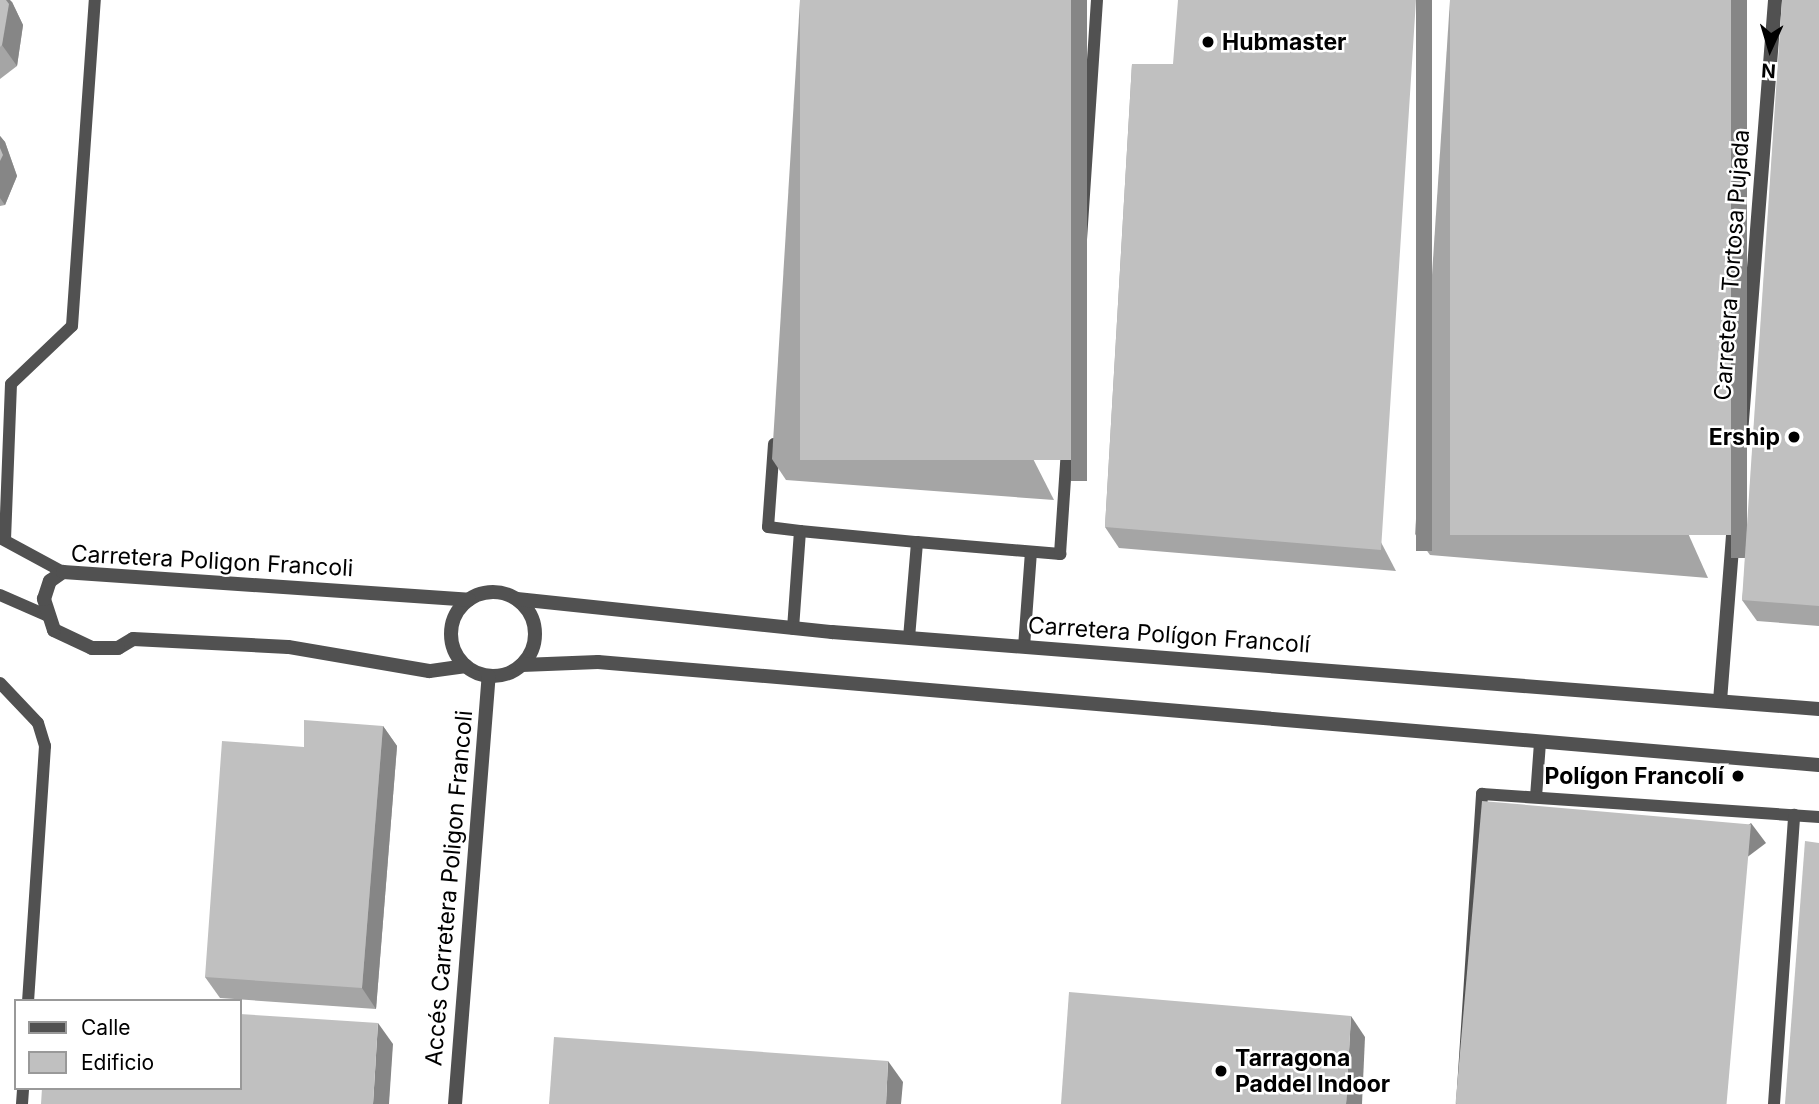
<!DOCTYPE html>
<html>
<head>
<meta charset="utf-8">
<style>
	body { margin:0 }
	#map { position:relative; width:1819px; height:1104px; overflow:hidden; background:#fff; font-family:Inter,sans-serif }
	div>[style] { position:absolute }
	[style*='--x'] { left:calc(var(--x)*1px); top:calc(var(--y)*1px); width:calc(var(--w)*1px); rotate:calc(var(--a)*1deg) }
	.service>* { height:12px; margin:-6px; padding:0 6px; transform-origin:6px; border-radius:6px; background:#515151 }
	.minor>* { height:14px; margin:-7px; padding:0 7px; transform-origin:7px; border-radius:7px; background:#515151 }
	.minor>.ring { margin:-7px; padding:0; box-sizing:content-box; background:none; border:14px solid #515151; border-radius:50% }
	.wall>* { inset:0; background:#a5a5a5 }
	.shaded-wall>* { inset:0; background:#868686; transform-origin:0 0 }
	.building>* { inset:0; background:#c0c0c0; transform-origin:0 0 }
	.dots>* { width:19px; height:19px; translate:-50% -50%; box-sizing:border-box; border:4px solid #fff; border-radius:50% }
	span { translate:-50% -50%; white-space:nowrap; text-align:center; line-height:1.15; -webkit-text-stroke:5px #fff; paint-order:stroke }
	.poi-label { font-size:23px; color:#000; font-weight:700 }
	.left { translate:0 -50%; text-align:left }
	.right { translate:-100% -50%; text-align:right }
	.street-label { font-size:23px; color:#000 }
	.legend { position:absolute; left:14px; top:999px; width:228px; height:91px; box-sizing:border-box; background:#fff; border:2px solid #999; margin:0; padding:9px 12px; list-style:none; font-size:21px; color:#000 }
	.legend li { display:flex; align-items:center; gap:14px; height:35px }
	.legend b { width:35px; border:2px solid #999 }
	.north { position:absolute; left:1735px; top:14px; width:70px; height:70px; -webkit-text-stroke:5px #fff; paint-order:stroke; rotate:184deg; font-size:19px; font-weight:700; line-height:28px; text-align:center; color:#000 }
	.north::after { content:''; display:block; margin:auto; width:24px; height:32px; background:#000; clip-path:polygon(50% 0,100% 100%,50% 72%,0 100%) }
</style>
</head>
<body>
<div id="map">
	<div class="service">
		<i style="--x:774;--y:444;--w:83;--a:94.1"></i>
		<i style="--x:768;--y:527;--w:32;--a:7"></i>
		<i style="--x:800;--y:531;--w:98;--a:94.1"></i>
		<i style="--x:800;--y:531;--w:118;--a:5.4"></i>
		<i style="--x:0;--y:538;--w:72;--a:28.4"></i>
		<i style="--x:5;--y:540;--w:156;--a:-87.8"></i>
		<i style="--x:11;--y:384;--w:84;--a:-43.6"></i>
		<i style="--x:72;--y:326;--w:327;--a:-86"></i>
		<i style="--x:0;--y:595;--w:50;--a:23.5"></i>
		<i style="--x:909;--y:638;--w:96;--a:-85.2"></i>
		<i style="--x:917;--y:542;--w:144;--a:4.8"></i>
		<i style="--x:1060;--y:554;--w:555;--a:-86.18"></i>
		<i style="--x:1024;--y:647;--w:95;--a:-85.8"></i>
		<i style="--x:0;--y:683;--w:55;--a:46.5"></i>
		<i style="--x:38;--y:723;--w:24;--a:73"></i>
		<i style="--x:45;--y:746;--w:256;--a:93.8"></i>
		<i style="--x:1536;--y:797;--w:55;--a:-85.8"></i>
		<i style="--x:22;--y:1104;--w:16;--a:-86"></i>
		<i style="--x:1462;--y:1104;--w:311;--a:-86.3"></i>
		<i style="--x:1482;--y:794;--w:338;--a:3.9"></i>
		<i style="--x:1774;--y:1104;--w:290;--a:-86"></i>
	</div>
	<div class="minor">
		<i class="ring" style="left:451px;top:592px;width:70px;height:70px"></i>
		<i style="--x:517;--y:599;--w:317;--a:6"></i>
		<i style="--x:832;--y:632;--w:990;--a:4.46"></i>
		<i style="--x:522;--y:665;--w:76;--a:-2.3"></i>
		<i style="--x:598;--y:662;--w:1225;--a:4.82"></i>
		<i style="--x:466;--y:666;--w:37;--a:172"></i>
		<i style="--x:429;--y:671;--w:143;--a:-170.3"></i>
		<i style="--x:288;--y:647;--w:155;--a:-177"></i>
		<i style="--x:133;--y:639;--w:17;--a:149"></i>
		<i style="--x:118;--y:648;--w:26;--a:180"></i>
		<i style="--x:92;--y:648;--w:42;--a:-154.7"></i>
		<i style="--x:54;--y:630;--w:33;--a:-108"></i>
		<i style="--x:44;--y:599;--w:19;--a:-72"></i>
		<i style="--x:50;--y:581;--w:16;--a:-35"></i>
		<i style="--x:63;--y:572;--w:407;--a:3.9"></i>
		<i style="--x:1720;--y:701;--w:703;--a:-85.51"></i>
		<i style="--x:455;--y:1104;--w:429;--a:-85.5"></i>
	</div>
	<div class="wall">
		<i style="clip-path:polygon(0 0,12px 2px,23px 25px,17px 66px,0 79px)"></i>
		<i style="clip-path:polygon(800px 0,1054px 500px,786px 480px,772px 459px)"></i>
		<i style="clip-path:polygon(1450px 0,1708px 578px,1430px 555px,1415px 534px)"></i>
		<i style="clip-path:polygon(1819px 0,1819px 626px,1757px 621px,1742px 600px)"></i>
		<i style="clip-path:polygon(1132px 64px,1396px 571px,1119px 548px,1105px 527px)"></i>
		<i style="clip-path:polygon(0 136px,5px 142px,17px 176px,5px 205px,0 206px)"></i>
		<i style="clip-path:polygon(383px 726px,397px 746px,376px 1009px,220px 998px,205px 977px,304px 747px)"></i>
	</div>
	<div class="shaded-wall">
		<i style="clip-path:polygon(6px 0,10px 0,12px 2px,23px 25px,17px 66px,2px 45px)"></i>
		<i style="left:1071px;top:0;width:16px;height:481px"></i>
		<i style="left:1416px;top:0;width:16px;height:551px"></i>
		<i style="left:1731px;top:0;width:16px;height:558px"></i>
		<i style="clip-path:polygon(0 136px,5px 142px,17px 176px,5px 205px,0 198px)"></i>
		<i style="clip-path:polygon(383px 726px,397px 746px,376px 1009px,362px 988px)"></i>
		<i style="left:1751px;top:823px;width:25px;height:281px;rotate:53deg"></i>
		<i style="clip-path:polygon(1351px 1016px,1365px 1037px,1362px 1104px,1346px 1104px)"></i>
		<i style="clip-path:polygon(378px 1023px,393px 1044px,389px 1104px,373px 1104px)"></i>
		<i style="clip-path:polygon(888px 1061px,903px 1082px,901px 1104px,886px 1104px)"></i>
	</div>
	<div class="building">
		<i style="clip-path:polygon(0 0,6px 0,9px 4px,2px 45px,0 47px)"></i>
		<i style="left:800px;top:0;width:271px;height:460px"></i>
		<i style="clip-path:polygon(1178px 0,1416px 0,1381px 550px,1105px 527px,1132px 64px,1173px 64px)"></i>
		<i style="left:1450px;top:0;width:281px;height:535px"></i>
		<i style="clip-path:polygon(1782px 0,1819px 0,1819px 606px,1742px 600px)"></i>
		<i style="clip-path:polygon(0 148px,3px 155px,0 161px)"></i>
		<i style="clip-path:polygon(304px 720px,383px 726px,362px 988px,205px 977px,222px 741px,304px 747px)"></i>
		<i style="left:1482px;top:801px;width:270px;height:304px;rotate:5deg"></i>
		<i style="clip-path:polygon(1805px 841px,1819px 843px,1819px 1104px,1785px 1104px)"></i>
		<i style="clip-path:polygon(1069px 992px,1351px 1016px,1346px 1104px,1061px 1104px)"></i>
		<i style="clip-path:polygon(240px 1014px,378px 1023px,373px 1104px,41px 1104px,42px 1088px,240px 1088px)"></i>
		<i style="clip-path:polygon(554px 1037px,888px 1061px,886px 1104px,549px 1104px)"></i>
	</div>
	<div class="dots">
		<i style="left:1208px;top:42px;background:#000"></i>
		<i style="left:1794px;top:437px;background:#000"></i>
		<i style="left:1738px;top:776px;background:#000"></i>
		<i style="left:1221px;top:1071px;background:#000"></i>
	</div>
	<div class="poi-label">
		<span class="left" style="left:1222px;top:42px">Hubmaster</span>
		<span class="right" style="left:1780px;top:437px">Ership</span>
		<span class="right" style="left:1724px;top:776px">Polígon Francolí</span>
		<span class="left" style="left:1235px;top:1071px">Tarragona<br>Paddel Indoor</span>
	</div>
	<div class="street-label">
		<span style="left:1732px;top:265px;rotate:-86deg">Carretera Tortosa Pujada</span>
		<span style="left:212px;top:561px;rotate:3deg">Carretera Poligon Francoli</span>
		<span style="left:1169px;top:635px;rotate:4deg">Carretera Polígon Francolí</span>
		<span style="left:449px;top:888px;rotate:-85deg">Accés Carretera Poligon Francoli</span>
	</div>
	<ul class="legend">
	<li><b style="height:9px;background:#515151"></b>Calle</li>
	<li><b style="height:19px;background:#c0c0c0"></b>Edificio</li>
	</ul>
	<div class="north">N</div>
</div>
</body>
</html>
